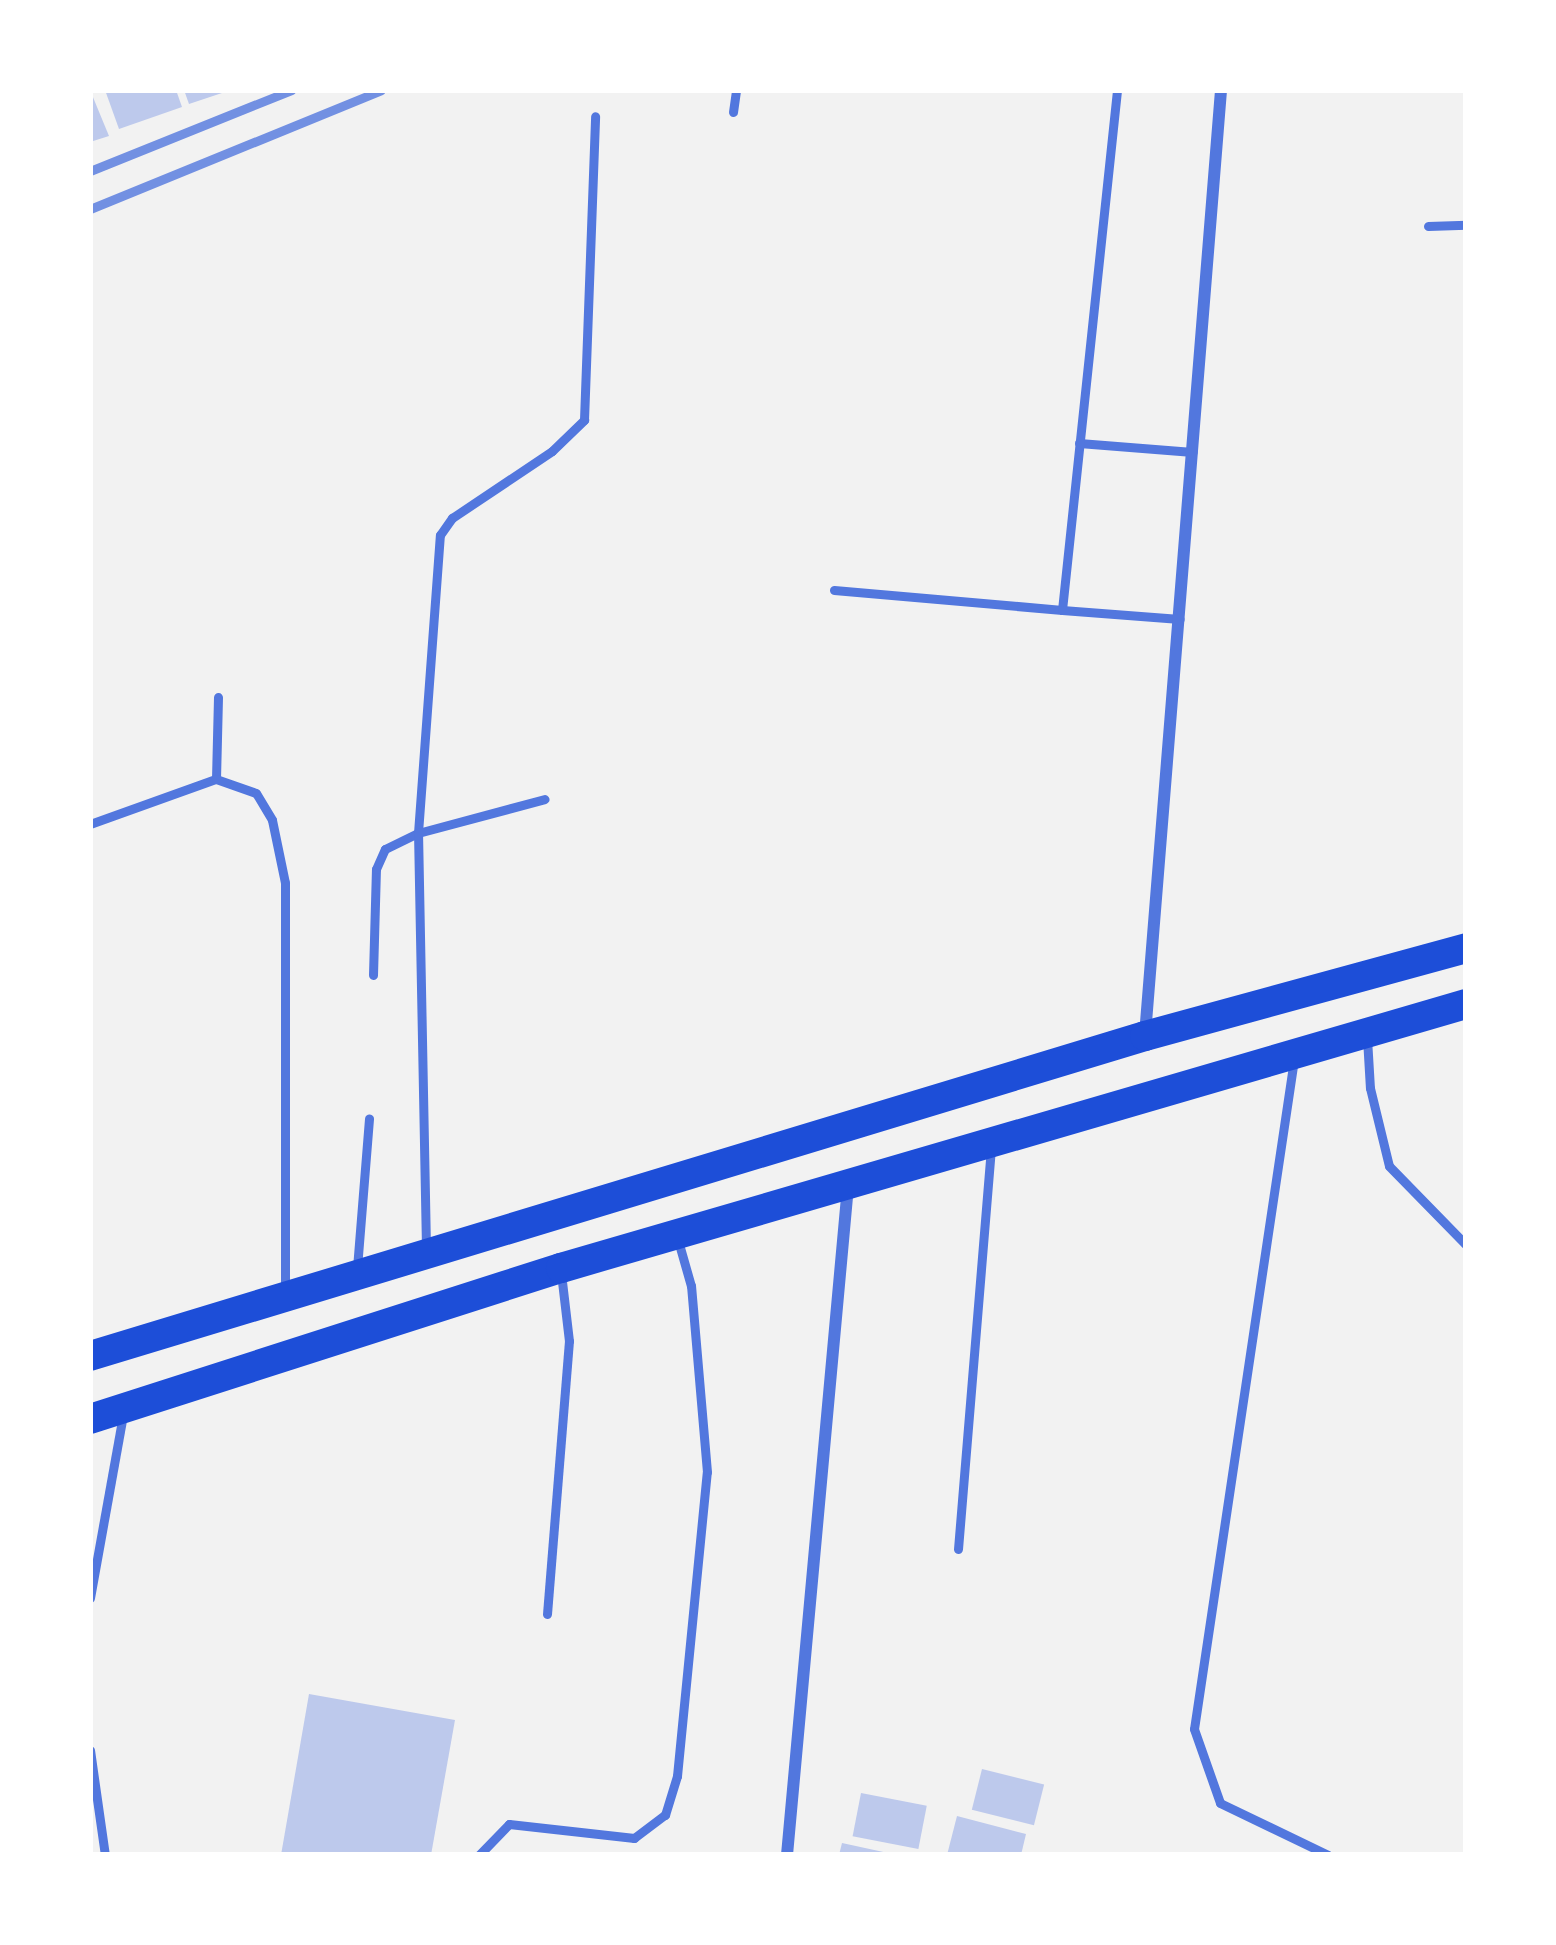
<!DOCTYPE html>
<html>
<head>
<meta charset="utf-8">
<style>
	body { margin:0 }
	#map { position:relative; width:1556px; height:1945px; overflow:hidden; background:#f2f2f2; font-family:"Fira Sans",sans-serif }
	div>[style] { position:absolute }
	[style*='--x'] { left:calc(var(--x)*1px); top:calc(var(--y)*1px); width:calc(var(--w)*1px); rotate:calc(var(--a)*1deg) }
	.building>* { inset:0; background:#bdc9ec; transform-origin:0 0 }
	.service>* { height:9px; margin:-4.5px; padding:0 4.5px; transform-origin:4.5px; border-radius:4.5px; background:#5277de }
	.minor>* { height:12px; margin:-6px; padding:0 6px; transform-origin:6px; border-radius:6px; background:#5277de }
	.trunk>* { height:30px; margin:-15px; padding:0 15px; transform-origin:15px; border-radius:15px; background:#1d4ed8 }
	.rail>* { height:9px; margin:-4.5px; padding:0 4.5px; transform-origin:4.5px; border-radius:4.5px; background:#7290e2 }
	span { translate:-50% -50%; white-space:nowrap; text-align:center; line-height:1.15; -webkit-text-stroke:12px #fff; paint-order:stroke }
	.frame { position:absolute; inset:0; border:93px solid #fff; pointer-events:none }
</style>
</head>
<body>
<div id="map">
	<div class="building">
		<i style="clip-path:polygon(90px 90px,109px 136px,90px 142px)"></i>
		<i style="clip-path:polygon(105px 90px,176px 90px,182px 107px,119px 129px)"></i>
		<i style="clip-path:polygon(184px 90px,228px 90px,228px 91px,189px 104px)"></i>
		<i style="clip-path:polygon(309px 1694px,455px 1720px,431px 1855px,281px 1855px)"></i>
		<i style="left:982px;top:1769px;width:64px;height:42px;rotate:14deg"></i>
		<i style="left:861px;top:1793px;width:67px;height:44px;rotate:11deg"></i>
		<i style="clip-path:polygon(957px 1816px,1026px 1834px,1021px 1855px,947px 1855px)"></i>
		<i style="clip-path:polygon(842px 1843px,888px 1853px,887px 1855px,839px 1855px)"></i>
	</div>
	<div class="service">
		<i style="--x:733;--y:112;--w:22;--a:-82"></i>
		<i style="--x:1428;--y:226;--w:38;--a:-2"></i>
		<i style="--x:1079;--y:443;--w:114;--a:4.5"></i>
		<i style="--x:834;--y:590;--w:229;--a:5"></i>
		<i style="--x:1062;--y:610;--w:523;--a:-83.96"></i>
		<i style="--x:1062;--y:610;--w:118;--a:4.4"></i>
		<i style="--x:216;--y:779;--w:82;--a:-88.6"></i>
		<i style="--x:90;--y:824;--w:134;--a:-19.7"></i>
		<i style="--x:216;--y:779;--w:42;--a:19.3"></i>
		<i style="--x:256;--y:793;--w:31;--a:59"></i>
		<i style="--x:272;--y:820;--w:64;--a:78.3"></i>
		<i style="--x:285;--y:883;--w:406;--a:90"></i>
		<i style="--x:373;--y:975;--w:106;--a:-88.4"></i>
		<i style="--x:376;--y:869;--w:22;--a:-66"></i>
		<i style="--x:385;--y:849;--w:37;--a:-26"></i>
		<i style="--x:418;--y:833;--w:299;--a:-85.8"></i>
		<i style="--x:440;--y:535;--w:21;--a:-55"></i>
		<i style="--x:452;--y:518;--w:120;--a:-33.8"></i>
		<i style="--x:552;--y:451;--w:45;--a:-44.1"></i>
		<i style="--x:584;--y:420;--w:304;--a:-87.9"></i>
		<i style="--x:1367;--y:1038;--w:50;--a:86.6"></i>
		<i style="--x:1370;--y:1088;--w:80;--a:76.3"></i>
		<i style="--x:1389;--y:1166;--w:110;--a:45.7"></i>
		<i style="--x:1294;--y:1059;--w:677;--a:98.49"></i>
		<i style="--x:1194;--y:1729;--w:78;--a:70.6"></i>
		<i style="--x:1220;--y:1803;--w:120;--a:25.7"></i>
		<i style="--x:426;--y:1248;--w:415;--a:-91.1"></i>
		<i style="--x:418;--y:833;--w:131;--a:-15"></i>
		<i style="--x:357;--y:1268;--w:150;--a:-85.4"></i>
		<i style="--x:958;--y:1549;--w:403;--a:-85.3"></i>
		<i style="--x:90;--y:1598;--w:187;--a:-79.8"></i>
		<i style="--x:547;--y:1614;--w:274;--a:-85.4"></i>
		<i style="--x:569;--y:1341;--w:68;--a:-96.7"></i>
		<i style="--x:90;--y:1750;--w:106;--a:81.9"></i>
		<i style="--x:479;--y:1855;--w:43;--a:-45.9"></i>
		<i style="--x:509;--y:1824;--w:126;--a:6.4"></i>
		<i style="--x:634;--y:1838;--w:39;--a:-37"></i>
		<i style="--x:665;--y:1815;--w:41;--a:-72.9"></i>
		<i style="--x:677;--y:1776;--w:305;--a:-84.4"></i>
		<i style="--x:707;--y:1472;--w:187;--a:-94.9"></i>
		<i style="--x:691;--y:1286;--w:51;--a:-105.9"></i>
	</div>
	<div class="minor">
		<i style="--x:1145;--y:1035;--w:948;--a:-85.4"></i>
		<i style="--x:787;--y:1855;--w:672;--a:-84.79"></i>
	</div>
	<div class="trunk">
		<i style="--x:90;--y:1356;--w:1102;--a:-16.87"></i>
		<i style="--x:1145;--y:1036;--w:333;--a:-15.3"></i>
		<i style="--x:90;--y:1419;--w:495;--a:-17.8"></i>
		<i style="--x:561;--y:1268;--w:943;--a:-16.26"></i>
	</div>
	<div class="rail">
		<i style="--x:90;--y:171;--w:217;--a:-21.9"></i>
		<i style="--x:90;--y:209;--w:314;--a:-22.2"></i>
	</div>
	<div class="frame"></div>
</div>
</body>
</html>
